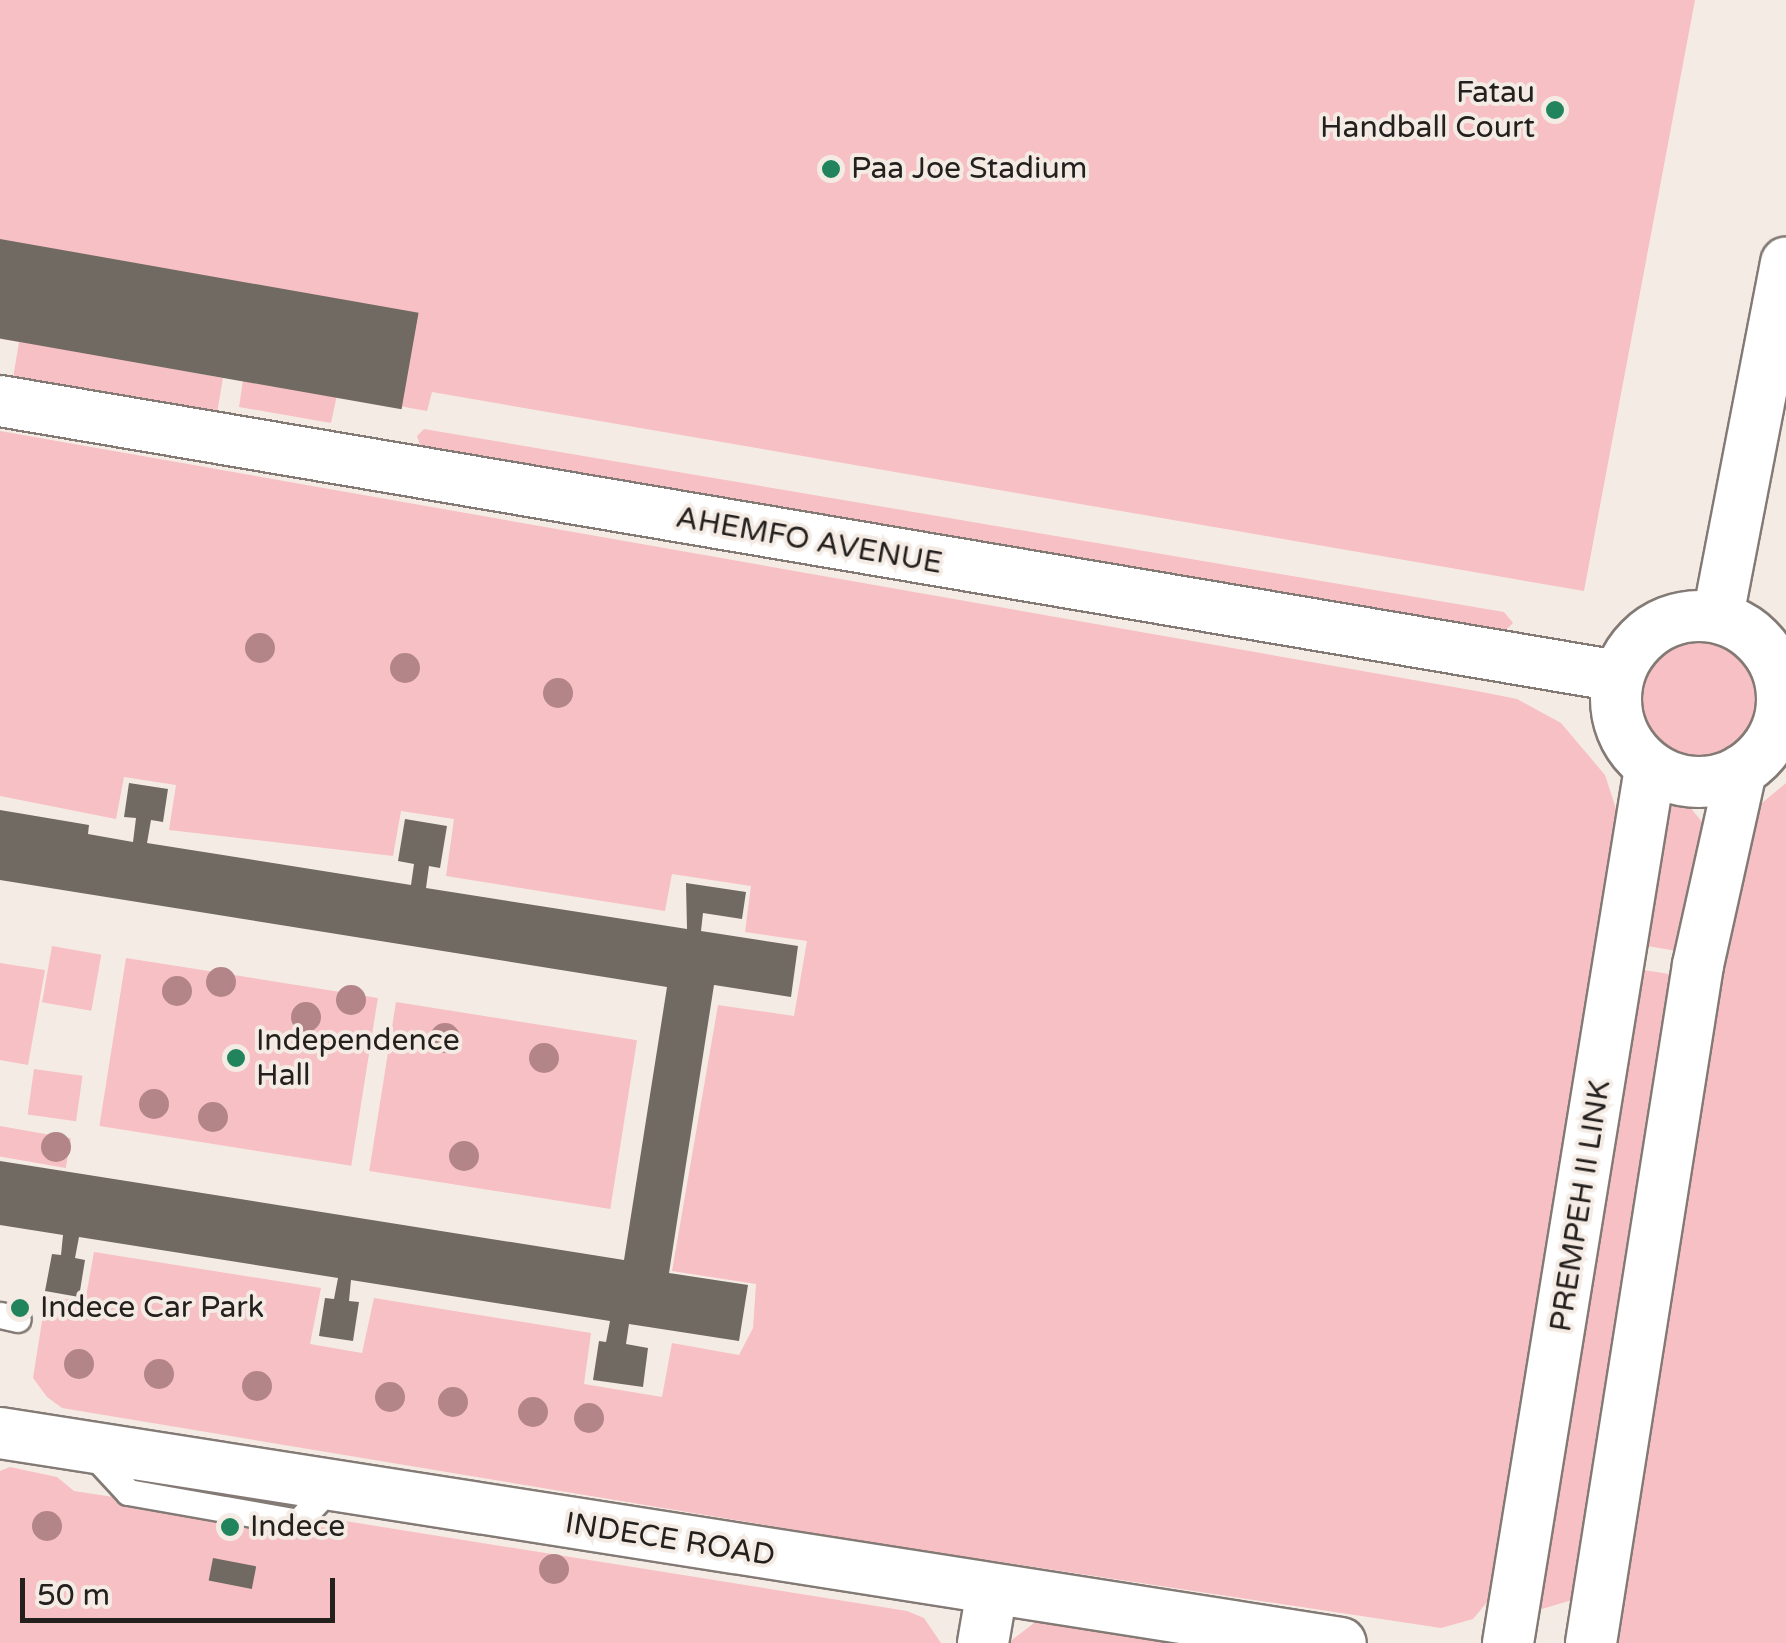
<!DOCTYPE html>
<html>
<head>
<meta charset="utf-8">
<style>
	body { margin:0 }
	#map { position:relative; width:1786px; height:1643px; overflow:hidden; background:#f5ebe5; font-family:"Varela Round",sans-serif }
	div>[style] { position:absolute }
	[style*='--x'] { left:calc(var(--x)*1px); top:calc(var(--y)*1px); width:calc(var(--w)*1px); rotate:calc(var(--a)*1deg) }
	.green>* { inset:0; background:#f7c0c4; transform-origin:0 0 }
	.round { border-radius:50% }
	.building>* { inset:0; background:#706a63; transform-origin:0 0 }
	.roads { filter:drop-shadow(2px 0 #837a75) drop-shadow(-2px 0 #837a75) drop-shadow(0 2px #837a75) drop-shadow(0 -2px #837a75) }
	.service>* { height:25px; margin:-12.5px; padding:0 12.5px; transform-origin:12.5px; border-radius:12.5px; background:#fff }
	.minor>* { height:50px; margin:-25px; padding:0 25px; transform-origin:25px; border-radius:25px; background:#fff }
	.minor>.ring { margin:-25px; padding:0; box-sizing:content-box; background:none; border:50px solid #fff; border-radius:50% }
	.trees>* { width:30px; height:30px; margin:-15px; border-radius:50%; background:#b38589 }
	.dots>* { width:28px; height:28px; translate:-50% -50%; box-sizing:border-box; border:5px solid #f5ebe5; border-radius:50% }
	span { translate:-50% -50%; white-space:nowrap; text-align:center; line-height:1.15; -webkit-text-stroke:8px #f5ebe5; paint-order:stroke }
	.poi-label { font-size:30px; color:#24201e }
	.right { translate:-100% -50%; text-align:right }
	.left { translate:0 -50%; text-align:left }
	.street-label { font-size:30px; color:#24201e }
	.scale { position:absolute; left:20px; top:1578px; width:315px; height:45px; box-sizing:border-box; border:5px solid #24201e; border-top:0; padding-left:12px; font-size:30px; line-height:35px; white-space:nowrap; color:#24201e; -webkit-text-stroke:8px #f5ebe5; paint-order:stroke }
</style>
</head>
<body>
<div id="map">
	<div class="green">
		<i style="clip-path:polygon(0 0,1695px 0,1584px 591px,432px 392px,427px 411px,337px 395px,331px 423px,239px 407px,243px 380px,110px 357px,223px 378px,217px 413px,13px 378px,19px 342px,0 339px)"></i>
		<i style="clip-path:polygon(424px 429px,1504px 612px,1513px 623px,1501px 635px,421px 448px,417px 436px)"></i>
		<i style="clip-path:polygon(0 431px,1482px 692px,1517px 699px,1561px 723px,1605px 775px,1619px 818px,1488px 1601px,1473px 1619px,1441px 1628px,861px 1541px,62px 1408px,47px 1397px,33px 1378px,46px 1296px,85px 1302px,94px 1252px,321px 1288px,310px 1344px,362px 1353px,374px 1298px,591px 1333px,584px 1384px,662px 1397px,672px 1343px,739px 1355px,753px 1328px,756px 1284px,672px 1271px,718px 1005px,794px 1016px,807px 941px,745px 932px,751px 886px,672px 874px,665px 911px,446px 876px,454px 819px,401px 811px,393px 856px,169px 830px,176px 785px,124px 777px,116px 819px,0 796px)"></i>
		<i class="round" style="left:1637px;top:633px;width:126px;height:126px"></i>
		<i style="clip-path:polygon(1786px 783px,1786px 1643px,1615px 1643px,1744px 818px)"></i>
		<i style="clip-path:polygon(1678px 804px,1689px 806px,1703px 823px,1683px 952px,1641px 945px,1668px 808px)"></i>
		<i style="left:52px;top:946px;width:50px;height:57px;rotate:10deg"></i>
		<i style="left:126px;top:958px;width:255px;height:170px;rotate:9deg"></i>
		<i style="clip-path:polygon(0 963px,45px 970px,28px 1065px,0 1060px)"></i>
		<i style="clip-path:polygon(1637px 969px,1682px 976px,1572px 1600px,1542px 1609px,1531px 1603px)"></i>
		<i style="left:396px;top:1002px;width:244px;height:171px;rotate:9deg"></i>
		<i style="left:34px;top:1069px;width:49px;height:46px;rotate:8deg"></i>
		<i style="left:0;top:1126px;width:72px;height:30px;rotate:10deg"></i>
		<i style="clip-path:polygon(10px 1467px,57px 1477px,74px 1491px,212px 1512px,239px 1504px,907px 1611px,924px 1618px,941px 1643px,0 1643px,0 1471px)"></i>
		<i style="clip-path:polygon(1052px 1620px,1204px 1643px,1008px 1643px,1034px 1623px)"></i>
	</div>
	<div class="building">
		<i style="left:0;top:239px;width:425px;height:98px;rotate:10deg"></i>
		<i style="clip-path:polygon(129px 783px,168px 789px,163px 822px,151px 820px,147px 843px,411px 885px,414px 864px,398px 861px,405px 819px,447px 826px,440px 868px,429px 866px,426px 888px,687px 929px,686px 883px,746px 892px,742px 919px,703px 913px,701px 931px,798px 946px,791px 997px,714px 985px,669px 1273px,748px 1285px,739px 1341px,629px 1324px,626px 1344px,648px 1348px,643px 1387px,593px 1380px,599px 1341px,606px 1342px,610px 1321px,351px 1280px,349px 1301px,359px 1302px,353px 1341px,319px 1336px,325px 1298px,334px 1299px,338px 1278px,79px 1237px,75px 1258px,85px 1260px,79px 1297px,45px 1291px,52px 1254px,61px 1255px,63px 1235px,0 1225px,0 1161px,624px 1260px,667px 987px,0 880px,0 810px,89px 825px,88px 834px,133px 842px,136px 818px,124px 817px)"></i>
		<i style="left:213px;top:1558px;width:44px;height:23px;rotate:11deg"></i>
	</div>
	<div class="roads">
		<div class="service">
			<i style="--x:0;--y:1315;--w:18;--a:13"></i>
			<i style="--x:90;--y:1451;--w:56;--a:47.2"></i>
			<i style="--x:128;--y:1492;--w:173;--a:10"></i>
			<i style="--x:298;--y:1522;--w:52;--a:-47.4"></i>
		</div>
		<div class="minor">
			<i style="--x:0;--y:401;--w:1641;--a:9.65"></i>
			<i class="ring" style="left:1616px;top:616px;width:116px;height:116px"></i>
			<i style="--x:1718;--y:616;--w:360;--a:-79.1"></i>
			<i style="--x:0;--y:1433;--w:1357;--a:8.9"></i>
			<i style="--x:983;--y:1643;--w:53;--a:-80.2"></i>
			<i style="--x:1508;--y:1643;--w:886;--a:-80.78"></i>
			<i style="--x:1591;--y:1643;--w:686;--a:-81.03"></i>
			<i style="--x:1698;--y:965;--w:199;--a:-77.5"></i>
		</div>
	</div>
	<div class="trees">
		<i style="left:260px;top:648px"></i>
		<i style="left:405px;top:668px"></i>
		<i style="left:558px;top:693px"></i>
		<i style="left:221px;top:982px"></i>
		<i style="left:177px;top:991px"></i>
		<i style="left:351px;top:1000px"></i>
		<i style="left:306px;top:1017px"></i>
		<i style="left:445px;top:1038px"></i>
		<i style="left:544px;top:1058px"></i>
		<i style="left:154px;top:1104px"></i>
		<i style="left:213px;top:1117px"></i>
		<i style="left:56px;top:1147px"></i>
		<i style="left:464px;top:1156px"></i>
		<i style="left:79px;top:1364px"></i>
		<i style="left:159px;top:1374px"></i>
		<i style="left:257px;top:1386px"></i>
		<i style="left:390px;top:1397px"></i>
		<i style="left:453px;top:1402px"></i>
		<i style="left:533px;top:1412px"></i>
		<i style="left:589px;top:1418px"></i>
		<i style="left:47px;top:1526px"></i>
		<i style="left:554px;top:1569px"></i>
	</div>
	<div class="dots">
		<i style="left:1555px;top:110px;background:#22845c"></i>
		<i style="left:831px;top:169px;background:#22845c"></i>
		<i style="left:236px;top:1058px;background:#22845c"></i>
		<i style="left:20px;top:1308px;background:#22845c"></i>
		<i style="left:230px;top:1527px;background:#22845c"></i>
	</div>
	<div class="poi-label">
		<span class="right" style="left:1535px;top:110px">Fatau<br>Handball Court</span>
		<span class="left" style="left:851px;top:169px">Paa Joe Stadium</span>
		<span class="left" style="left:256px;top:1058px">Independence<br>Hall</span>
		<span class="left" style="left:40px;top:1308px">Indece Car Park</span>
		<span class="left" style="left:250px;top:1527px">Indece</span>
	</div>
	<div class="street-label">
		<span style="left:809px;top:541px;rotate:10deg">AHEMFO AVENUE</span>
		<span style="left:1581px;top:1206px;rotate:-81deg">PREMPEH II LINK</span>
		<span style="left:670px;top:1540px;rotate:9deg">INDECE ROAD</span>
	</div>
	<div class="scale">50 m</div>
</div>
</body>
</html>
